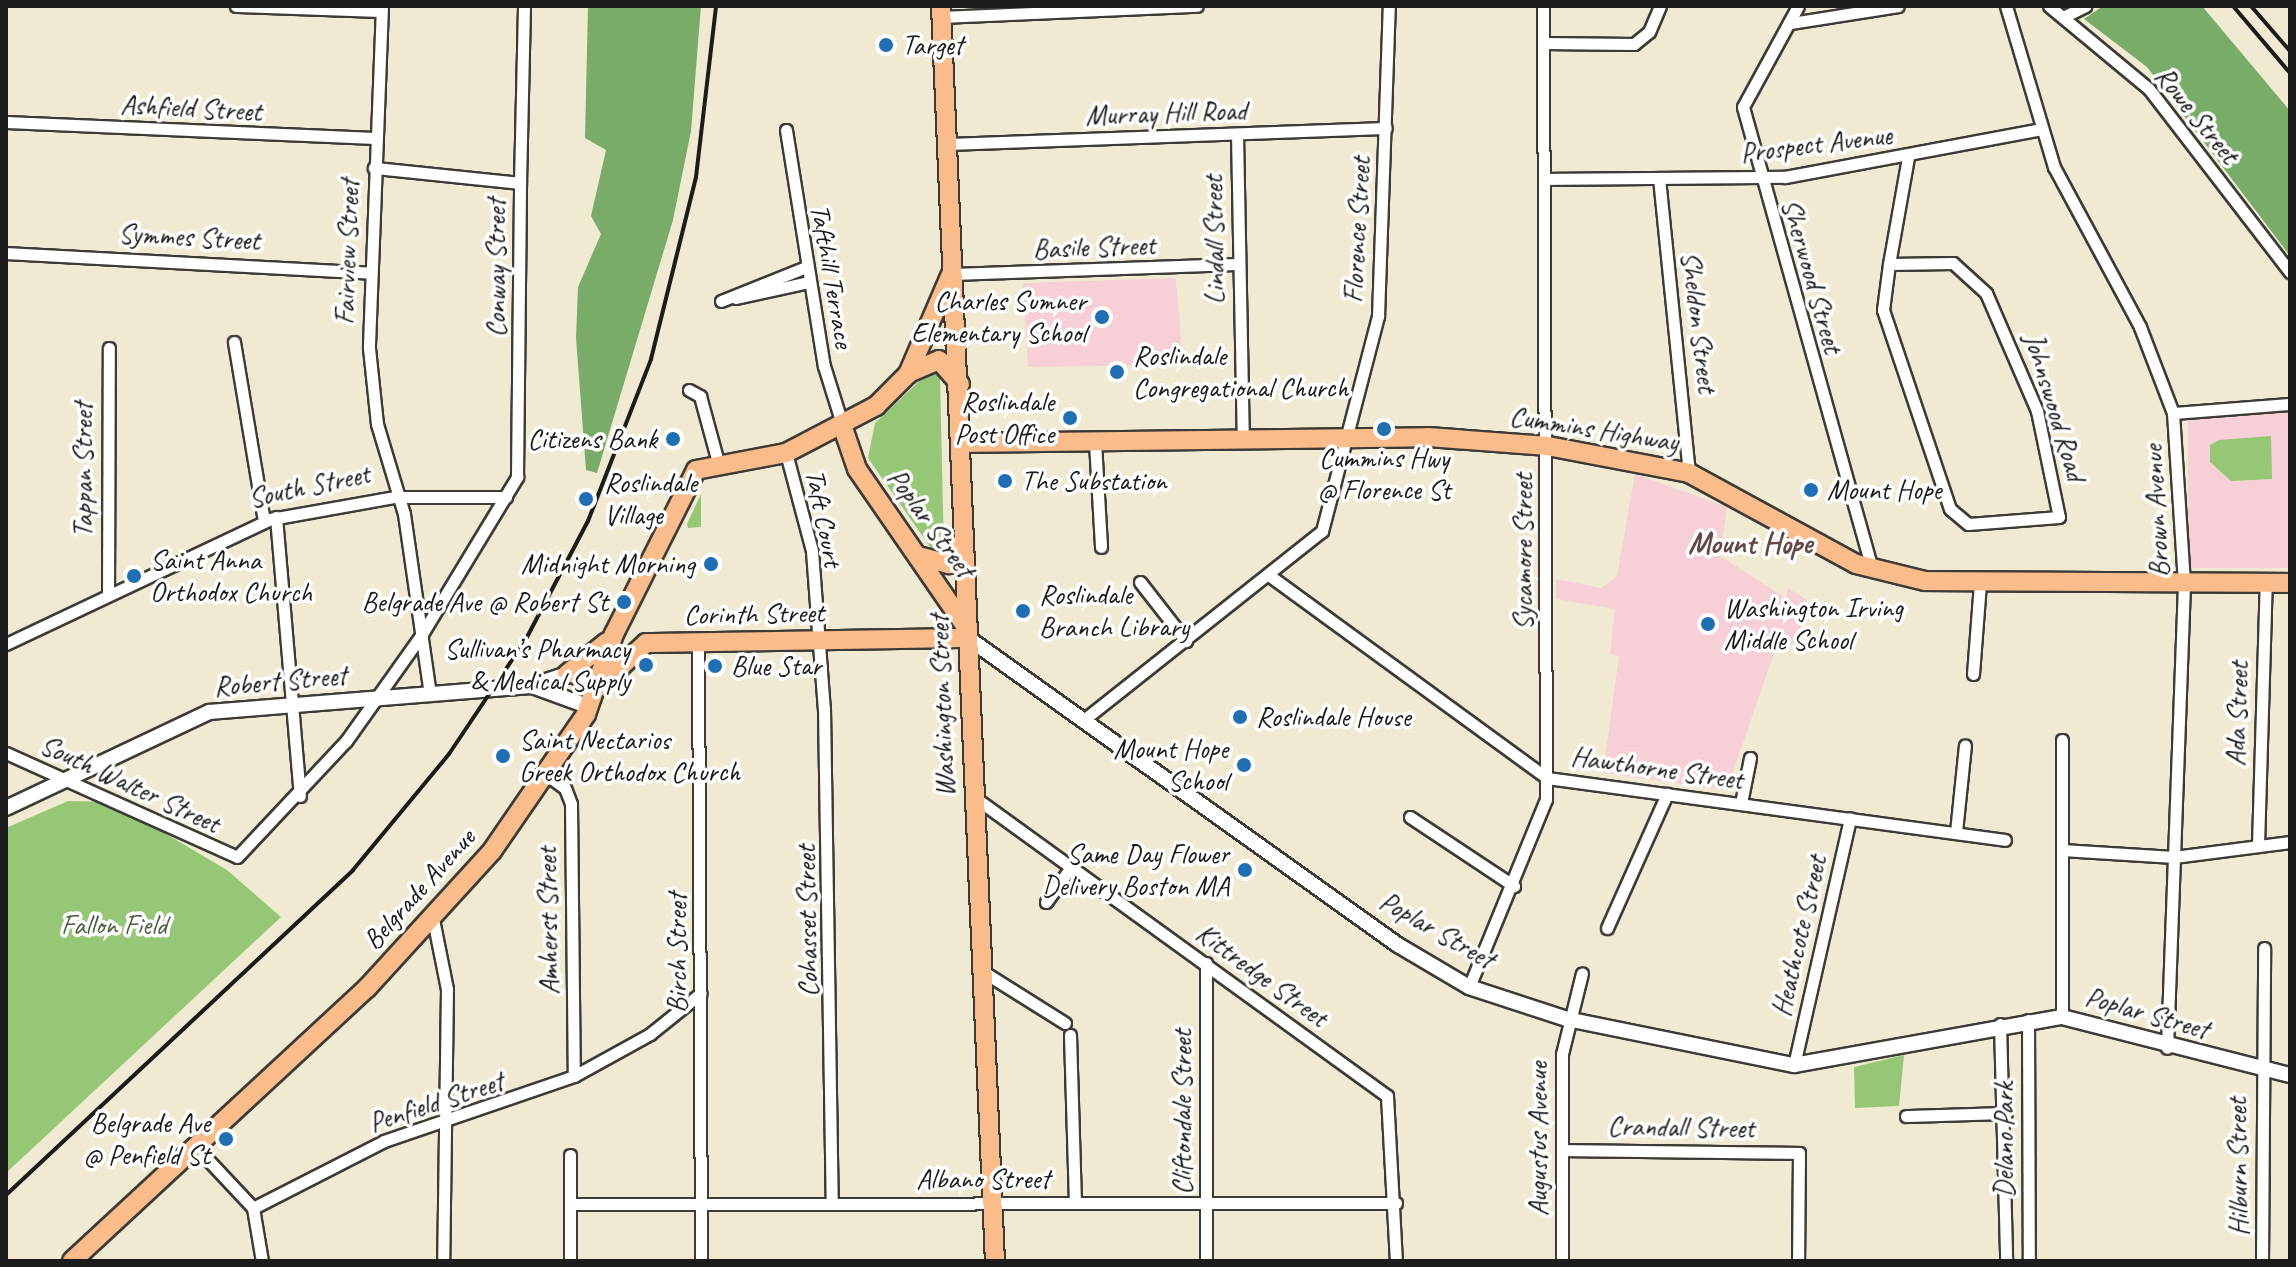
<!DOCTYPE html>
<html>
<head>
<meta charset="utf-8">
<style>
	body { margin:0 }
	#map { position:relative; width:2296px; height:1267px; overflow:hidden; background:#f1ead3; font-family:Caveat,sans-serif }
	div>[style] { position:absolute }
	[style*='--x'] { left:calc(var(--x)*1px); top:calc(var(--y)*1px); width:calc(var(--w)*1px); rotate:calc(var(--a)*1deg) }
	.built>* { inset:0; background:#f6cfd7; transform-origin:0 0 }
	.green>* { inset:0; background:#95c777 }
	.forest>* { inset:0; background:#78ac68 }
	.roads { filter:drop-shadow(2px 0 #3c3b37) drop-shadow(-2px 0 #3c3b37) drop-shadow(0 2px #3c3b37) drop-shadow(0 -2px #3c3b37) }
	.minor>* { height:11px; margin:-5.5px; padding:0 5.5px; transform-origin:5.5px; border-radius:5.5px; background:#fff }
	.tertiary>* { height:14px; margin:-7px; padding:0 7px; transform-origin:7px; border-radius:7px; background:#fff }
	.primary>* { height:18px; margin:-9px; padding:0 9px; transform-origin:9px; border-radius:9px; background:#f9bc8a }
	.rail>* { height:4px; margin:-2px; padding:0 2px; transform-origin:2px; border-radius:2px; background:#1c1c1c }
	.dots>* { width:22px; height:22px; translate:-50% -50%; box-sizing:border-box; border:4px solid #fff; border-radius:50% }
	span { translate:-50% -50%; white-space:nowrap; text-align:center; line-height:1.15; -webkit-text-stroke:7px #fff; paint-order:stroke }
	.poi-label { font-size:28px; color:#1c1c1c }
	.left { translate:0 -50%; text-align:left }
	.right { translate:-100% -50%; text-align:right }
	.street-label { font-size:28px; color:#1c1c1c }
	.park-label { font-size:28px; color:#4c6040 }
	.neighbourhood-label { font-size:30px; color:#634846; font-weight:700 }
	.frame { position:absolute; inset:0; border:8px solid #1c1c1c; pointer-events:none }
</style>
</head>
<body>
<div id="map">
	<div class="built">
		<i style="clip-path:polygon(1176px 278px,1182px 350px,1172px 352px,1171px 365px,1028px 367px,1023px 283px)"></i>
		<i style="left:2290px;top:410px;width:158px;height:102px;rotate:90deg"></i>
		<i style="clip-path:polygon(1635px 474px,1727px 507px,1720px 556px,1786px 598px,1788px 588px,1807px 600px,1798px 644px,1778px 641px,1727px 790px,1603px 773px,1619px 656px,1610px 654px,1615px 609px,1556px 599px,1556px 579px,1601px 588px,1617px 576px)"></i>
	</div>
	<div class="green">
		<i style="clip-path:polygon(931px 370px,940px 375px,944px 556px,935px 554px,868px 458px,875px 423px)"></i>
		<i style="clip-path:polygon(2271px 436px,2272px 479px,2231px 481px,2210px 462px,2210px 445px,2219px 440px)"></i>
		<i style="clip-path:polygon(701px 494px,701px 527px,688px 528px,687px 524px)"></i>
		<i style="clip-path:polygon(68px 801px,112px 802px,227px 870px,281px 917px,6px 1173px,6px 828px)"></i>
		<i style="clip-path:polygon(1904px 1055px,1899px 1106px,1855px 1108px,1854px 1067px)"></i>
	</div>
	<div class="forest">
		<i style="clip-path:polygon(588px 6px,701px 6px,691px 131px,673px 220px,597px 473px,586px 470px,576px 338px,578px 287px,601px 234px,591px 216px,606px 150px,585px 138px)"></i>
		<i style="clip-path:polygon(2103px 6px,2202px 6px,2290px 111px,2290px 256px,2147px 67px,2084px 19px)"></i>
	</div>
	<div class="roads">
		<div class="minor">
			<i style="--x:236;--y:6;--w:145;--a:2"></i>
			<i style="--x:382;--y:6;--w:342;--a:92.2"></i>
			<i style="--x:369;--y:348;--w:76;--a:84"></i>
			<i style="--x:377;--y:424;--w:94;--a:73.3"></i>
			<i style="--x:404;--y:514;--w:183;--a:81.8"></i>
			<i style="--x:1798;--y:6;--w:115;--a:118.6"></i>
			<i style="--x:1743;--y:107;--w:480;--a:74.4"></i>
			<i style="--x:2006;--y:6;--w:168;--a:73.4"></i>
			<i style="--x:2054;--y:167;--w:182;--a:61.7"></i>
			<i style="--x:2140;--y:327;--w:92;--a:69"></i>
			<i style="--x:2173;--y:413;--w:171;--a:86.3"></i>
			<i style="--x:2184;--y:584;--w:464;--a:92.1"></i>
			<i style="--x:2049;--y:6;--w:130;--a:39.7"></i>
			<i style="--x:2149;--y:89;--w:231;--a:52.4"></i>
			<i style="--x:941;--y:17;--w:256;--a:-2.5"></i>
			<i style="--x:2063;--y:17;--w:25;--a:-26"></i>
			<i style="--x:1791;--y:23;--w:108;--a:-9"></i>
			<i style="--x:1543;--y:43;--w:91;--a:0.6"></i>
			<i style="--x:1634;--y:44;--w:19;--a:-39"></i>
			<i style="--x:1649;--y:32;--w:28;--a:-67"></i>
			<i style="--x:6;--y:122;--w:369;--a:2.5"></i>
			<i style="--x:786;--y:130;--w:239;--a:80.9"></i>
			<i style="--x:824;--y:366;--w:64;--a:72.7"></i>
			<i style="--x:1237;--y:134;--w:307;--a:88.9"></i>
			<i style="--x:947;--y:144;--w:439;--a:-2.1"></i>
			<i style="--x:1659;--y:178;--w:297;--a:84.2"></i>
			<i style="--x:1545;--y:179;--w:240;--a:-0.5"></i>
			<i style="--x:1785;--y:177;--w:261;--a:-10.6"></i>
			<i style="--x:520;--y:183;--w:177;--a:-88.7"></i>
			<i style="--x:6;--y:253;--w:365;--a:3.1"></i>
			<i style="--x:1889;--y:264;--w:64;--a:-0.9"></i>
			<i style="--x:1953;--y:263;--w:45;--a:42.3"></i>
			<i style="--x:1986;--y:293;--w:129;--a:66.6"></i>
			<i style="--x:2037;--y:411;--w:108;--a:78.3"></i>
			<i style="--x:2059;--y:517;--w:91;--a:175.6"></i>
			<i style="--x:1968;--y:524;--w:23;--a:-140"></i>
			<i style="--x:1950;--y:509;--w:210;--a:-108.6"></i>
			<i style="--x:1883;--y:310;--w:46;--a:-82.6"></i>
			<i style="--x:1889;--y:264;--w:109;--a:-79.9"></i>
			<i style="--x:951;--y:274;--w:287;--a:-2"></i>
			<i style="--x:736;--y:298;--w:75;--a:-12.4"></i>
			<i style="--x:721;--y:301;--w:92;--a:-21.8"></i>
			<i style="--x:234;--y:342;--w:181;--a:80.5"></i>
			<i style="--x:689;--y:390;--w:13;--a:29"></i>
			<i style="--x:700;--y:396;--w:73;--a:74.8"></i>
			<i style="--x:2173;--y:413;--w:117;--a:-4.4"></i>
			<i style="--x:1095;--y:442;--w:105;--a:86.7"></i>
			<i style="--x:786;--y:453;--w:101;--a:75.1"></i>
			<i style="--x:812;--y:551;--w:158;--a:85.7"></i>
			<i style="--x:824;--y:709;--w:493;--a:89.1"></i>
			<i style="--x:276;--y:517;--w:280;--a:85.1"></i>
			<i style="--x:1270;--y:576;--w:343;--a:36.1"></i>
			<i style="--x:1547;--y:778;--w:462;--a:7.7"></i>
			<i style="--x:1140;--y:582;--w:75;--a:52.1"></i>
			<i style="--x:108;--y:593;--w:245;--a:-89.8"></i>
			<i style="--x:6;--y:644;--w:293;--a:-25.3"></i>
			<i style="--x:271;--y:519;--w:126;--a:-10.1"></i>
			<i style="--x:395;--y:497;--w:111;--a:0"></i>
			<i style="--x:698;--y:644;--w:617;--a:89.72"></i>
			<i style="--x:1973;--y:674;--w:90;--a:-85.6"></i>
			<i style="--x:1086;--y:718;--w:301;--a:-38.4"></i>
			<i style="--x:1322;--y:531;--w:222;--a:-75.4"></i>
			<i style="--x:1378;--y:316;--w:310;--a:-88"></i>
			<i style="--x:2062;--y:740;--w:277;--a:90"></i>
			<i style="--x:6;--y:753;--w:253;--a:24.2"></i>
			<i style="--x:237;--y:857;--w:159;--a:-46.8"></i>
			<i style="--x:346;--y:741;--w:131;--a:-54.6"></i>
			<i style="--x:422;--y:634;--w:184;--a:-58.8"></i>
			<i style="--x:517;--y:477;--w:294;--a:-89.4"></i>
			<i style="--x:520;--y:183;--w:147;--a:-174.1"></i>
			<i style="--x:547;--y:775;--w:22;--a:36"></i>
			<i style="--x:565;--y:788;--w:17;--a:69"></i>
			<i style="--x:571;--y:804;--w:272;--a:89.4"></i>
			<i style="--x:974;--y:797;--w:510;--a:35.9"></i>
			<i style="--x:1387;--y:1096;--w:165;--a:86.9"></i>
			<i style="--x:1741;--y:803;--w:46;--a:-78.7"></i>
			<i style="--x:1410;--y:817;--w:125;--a:33.6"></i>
			<i style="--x:1956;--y:832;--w:87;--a:-84.1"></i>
			<i style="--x:2258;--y:845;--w:262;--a:-88.3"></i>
			<i style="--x:2062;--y:850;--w:112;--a:3.6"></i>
			<i style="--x:2174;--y:857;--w:117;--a:-7.4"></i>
			<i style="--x:1046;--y:902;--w:44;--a:-54.2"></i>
			<i style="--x:433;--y:919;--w:71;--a:78.7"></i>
			<i style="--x:447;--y:989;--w:272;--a:90.8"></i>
			<i style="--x:1607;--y:928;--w:147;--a:-65.9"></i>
			<i style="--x:982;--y:971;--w:98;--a:32.1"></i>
			<i style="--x:1469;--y:987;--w:203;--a:-67.7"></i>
			<i style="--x:1546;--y:799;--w:793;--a:-90.22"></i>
			<i style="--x:2028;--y:1020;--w:241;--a:89.8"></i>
			<i style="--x:2000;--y:1024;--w:237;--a:88.5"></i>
			<i style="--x:1070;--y:1035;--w:168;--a:88.3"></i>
			<i style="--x:1794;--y:1065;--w:253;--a:-77.2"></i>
			<i style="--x:1906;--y:1116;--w:100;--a:-1.7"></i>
			<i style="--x:196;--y:1147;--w:83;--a:46.9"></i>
			<i style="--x:253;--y:1208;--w:147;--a:-27.1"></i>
			<i style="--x:384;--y:1141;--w:201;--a:-18.9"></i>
			<i style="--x:574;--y:1076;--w:87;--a:-28.9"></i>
			<i style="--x:650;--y:1034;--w:65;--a:-38.8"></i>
			<i style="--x:1563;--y:1150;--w:236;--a:0.7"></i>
			<i style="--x:1799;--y:1153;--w:108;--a:90.5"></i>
			<i style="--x:570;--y:1155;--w:106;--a:90"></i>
			<i style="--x:571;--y:1204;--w:825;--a:-0.07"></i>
			<i style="--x:253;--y:1208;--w:54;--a:80.4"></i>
			<i style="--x:1206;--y:1261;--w:298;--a:-90"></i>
			<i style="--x:1562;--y:1261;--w:207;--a:-90"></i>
			<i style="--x:1562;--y:1054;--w:83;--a:-76.1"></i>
			<i style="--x:2262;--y:1261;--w:313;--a:-89.6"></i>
		</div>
		<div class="tertiary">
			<i style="--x:968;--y:638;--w:528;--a:35.53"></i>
			<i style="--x:1398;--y:945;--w:82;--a:30.6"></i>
			<i style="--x:1469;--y:987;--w:103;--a:18.1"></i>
			<i style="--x:1567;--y:1019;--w:232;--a:11.5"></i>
			<i style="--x:1794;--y:1065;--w:272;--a:-10.2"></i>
			<i style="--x:2062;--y:1017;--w:235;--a:14.3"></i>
			<i style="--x:532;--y:686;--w:62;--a:19.9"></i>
			<i style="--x:6;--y:808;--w:225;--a:-25.3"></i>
			<i style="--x:209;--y:712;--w:323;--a:-4.6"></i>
			<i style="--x:531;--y:686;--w:41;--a:-18.4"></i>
			<i style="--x:570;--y:673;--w:31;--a:31"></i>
		</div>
		<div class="primary">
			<i style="--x:941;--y:6;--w:1256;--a:87.54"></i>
			<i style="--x:911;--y:372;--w:30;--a:-23"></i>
			<i style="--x:939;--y:360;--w:32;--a:49"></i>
			<i style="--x:843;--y:428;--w:43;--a:71.1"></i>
			<i style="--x:857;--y:469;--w:188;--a:55.4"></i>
			<i style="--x:961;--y:443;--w:467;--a:-0.7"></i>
			<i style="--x:1428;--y:437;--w:120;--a:4.3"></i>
			<i style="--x:1548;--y:446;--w:144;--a:10.8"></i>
			<i style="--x:1689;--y:473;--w:190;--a:28.6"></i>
			<i style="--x:1856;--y:564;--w:71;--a:13.8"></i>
			<i style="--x:1925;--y:581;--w:365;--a:0.3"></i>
			<i style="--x:922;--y:557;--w:28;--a:15"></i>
			<i style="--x:949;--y:564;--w:27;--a:-56"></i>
			<i style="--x:567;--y:674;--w:51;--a:-38.7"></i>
			<i style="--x:599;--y:687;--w:64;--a:-43.1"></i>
			<i style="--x:646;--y:643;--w:322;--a:-0.9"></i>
			<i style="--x:72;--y:1261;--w:402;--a:-42.8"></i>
			<i style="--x:367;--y:988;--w:185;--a:-47.6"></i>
			<i style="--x:492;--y:851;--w:166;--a:-55.5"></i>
			<i style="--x:586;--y:714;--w:85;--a:-70.7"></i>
			<i style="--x:614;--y:634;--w:183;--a:-63.4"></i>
			<i style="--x:696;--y:470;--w:92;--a:-10.7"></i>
			<i style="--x:786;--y:453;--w:102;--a:-27.6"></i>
			<i style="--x:876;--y:406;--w:45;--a:-45"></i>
			<i style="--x:908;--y:374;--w:109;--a:-66.7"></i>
		</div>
	</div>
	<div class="rail">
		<i style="--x:2233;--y:6;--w:88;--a:49.6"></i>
		<i style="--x:2251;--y:6;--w:60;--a:49.1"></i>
		<i style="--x:6;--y:1195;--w:475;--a:-43.1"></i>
		<i style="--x:353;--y:870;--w:151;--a:-50.4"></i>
		<i style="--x:449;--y:754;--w:138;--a:-56.2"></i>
		<i style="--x:526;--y:639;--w:133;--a:-62.3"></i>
		<i style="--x:588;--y:521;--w:174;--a:-68.7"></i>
		<i style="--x:651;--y:359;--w:187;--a:-76.1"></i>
		<i style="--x:696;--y:177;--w:172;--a:-83.3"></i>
	</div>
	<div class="dots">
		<i style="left:886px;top:45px;background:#1f6fb2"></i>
		<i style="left:1102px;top:317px;background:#1f6fb2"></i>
		<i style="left:1117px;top:372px;background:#1f6fb2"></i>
		<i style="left:1070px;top:418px;background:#1f6fb2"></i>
		<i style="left:1384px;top:429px;background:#1f6fb2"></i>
		<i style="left:673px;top:439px;background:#1f6fb2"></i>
		<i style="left:1005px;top:481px;background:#1f6fb2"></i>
		<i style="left:1811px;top:490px;background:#1f6fb2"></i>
		<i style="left:586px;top:499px;background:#1f6fb2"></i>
		<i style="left:711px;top:564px;background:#1f6fb2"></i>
		<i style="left:134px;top:576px;background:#1f6fb2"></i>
		<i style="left:624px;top:602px;background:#1f6fb2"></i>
		<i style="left:1023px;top:611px;background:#1f6fb2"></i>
		<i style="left:1708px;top:624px;background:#1f6fb2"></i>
		<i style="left:646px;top:665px;background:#1f6fb2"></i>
		<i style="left:715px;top:666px;background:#1f6fb2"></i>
		<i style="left:1240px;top:717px;background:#1f6fb2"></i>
		<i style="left:503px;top:756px;background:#1f6fb2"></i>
		<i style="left:1244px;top:765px;background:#1f6fb2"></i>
		<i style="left:1245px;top:870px;background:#1f6fb2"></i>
		<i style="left:226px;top:1139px;background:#1f6fb2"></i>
	</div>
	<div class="poi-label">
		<span class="left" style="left:902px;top:45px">Target</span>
		<span class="right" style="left:1086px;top:317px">Charles Sumner<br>Elementary School</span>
		<span class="left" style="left:1133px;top:372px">Roslindale<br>Congregational Church</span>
		<span class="right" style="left:1054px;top:418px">Roslindale<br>Post Office</span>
		<span class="right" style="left:657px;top:439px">Citizens Bank</span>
		<span style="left:1384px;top:474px">Cummins Hwy<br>@ Florence St</span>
		<span class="left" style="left:1021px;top:481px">The Substation</span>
		<span class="left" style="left:604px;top:499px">Roslindale<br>Village</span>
		<span class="left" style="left:1827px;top:490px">Mount Hope</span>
		<span class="left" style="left:150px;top:576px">Saint Anna<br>Orthodox Church</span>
		<span class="right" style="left:695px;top:564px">Midnight Morning</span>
		<span class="left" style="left:1039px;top:611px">Roslindale<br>Branch Library</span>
		<span class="right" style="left:608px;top:602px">Belgrade Ave @ Robert St</span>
		<span class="left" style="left:1724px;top:624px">Washington Irving<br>Middle School</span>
		<span class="right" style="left:630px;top:665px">Sullivan’s Pharmacy<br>&amp; Medical Supply</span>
		<span class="left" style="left:731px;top:666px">Blue Star</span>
		<span class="left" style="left:1256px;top:717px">Roslindale House</span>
		<span class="left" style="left:519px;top:756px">Saint Nectarios<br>Greek Orthodox Church</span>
		<span class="right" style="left:1228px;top:765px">Mount Hope<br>School</span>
		<span class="right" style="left:1229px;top:870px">Same Day Flower<br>Delivery Boston MA</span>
		<span class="right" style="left:210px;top:1139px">Belgrade Ave<br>@ Penfield St</span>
	</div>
	<div class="street-label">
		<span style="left:191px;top:108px;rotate:3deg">Ashfield Street</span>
		<span style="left:1166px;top:113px;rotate:-2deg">Murray Hill Road</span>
		<span style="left:2197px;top:115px;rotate:51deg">Rowe Street</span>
		<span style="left:1816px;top:144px;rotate:-7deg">Prospect Avenue</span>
		<span style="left:1357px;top:230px;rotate:-87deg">Florence Street</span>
		<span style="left:189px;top:237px;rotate:3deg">Symmes Street</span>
		<span style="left:1214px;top:240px;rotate:-91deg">Lindall Street</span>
		<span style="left:1094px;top:247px;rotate:-2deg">Basile Street</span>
		<span style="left:347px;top:252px;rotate:-88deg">Fairview Street</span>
		<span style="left:496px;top:268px;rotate:-90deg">Conway Street</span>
		<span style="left:832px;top:276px;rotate:80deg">Tafthill Terrace</span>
		<span style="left:1812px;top:276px;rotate:74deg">Sherwood Street</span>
		<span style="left:1699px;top:322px;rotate:83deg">Sheldon Street</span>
		<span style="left:2055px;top:407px;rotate:73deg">Johnswood Road</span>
		<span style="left:1594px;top:429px;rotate:9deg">Cummins Highway</span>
		<span style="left:83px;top:470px;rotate:-90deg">Tappan Street</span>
		<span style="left:309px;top:486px;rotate:-12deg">South Street</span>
		<span style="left:2156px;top:511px;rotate:-93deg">Brown Avenue</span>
		<span style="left:824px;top:518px;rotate:79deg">Taft Court</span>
		<span style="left:931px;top:523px;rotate:54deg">Poplar Street</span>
		<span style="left:1523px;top:552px;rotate:-90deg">Sycamore Street</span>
		<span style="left:754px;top:614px;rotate:-1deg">Corinth Street</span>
		<span style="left:280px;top:681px;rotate:-5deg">Robert Street</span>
		<span style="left:942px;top:706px;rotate:-92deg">Washington Street</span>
		<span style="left:2237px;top:714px;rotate:-88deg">Ada Street</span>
		<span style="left:1657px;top:768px;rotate:8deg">Hawthorne Street</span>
		<span style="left:130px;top:784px;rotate:25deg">South Walter Street</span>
		<span style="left:419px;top:889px;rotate:-48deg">Belgrade Avenue</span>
		<span style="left:548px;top:921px;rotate:-91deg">Amherst Street</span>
		<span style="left:807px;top:921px;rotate:-91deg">Cohasset Street</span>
		<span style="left:1437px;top:930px;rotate:30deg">Poplar Street</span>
		<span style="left:1799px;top:936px;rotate:-77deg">Heathcote Street</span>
		<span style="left:677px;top:953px;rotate:-90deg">Birch Street</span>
		<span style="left:1262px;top:975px;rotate:36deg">Kittredge Street</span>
		<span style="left:2147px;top:1013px;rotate:16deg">Poplar Street</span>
		<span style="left:436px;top:1102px;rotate:-18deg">Penfield Street</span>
		<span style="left:1182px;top:1112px;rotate:-90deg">Cliftondale Street</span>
		<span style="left:1681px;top:1127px;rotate:1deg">Crandall Street</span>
		<span style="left:1538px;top:1139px;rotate:-90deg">Augustus Avenue</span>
		<span style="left:2004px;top:1140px;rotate:-90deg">Delano Park</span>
		<span style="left:2238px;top:1167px;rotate:-91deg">Hilburn Street</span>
		<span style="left:983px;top:1179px">Albano Street</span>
	</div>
	<div class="park-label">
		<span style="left:114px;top:925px">Fallon Field</span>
	</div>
	<div class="neighbourhood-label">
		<span style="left:1750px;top:543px">Mount Hope</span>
	</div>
	<div class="frame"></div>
</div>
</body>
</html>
